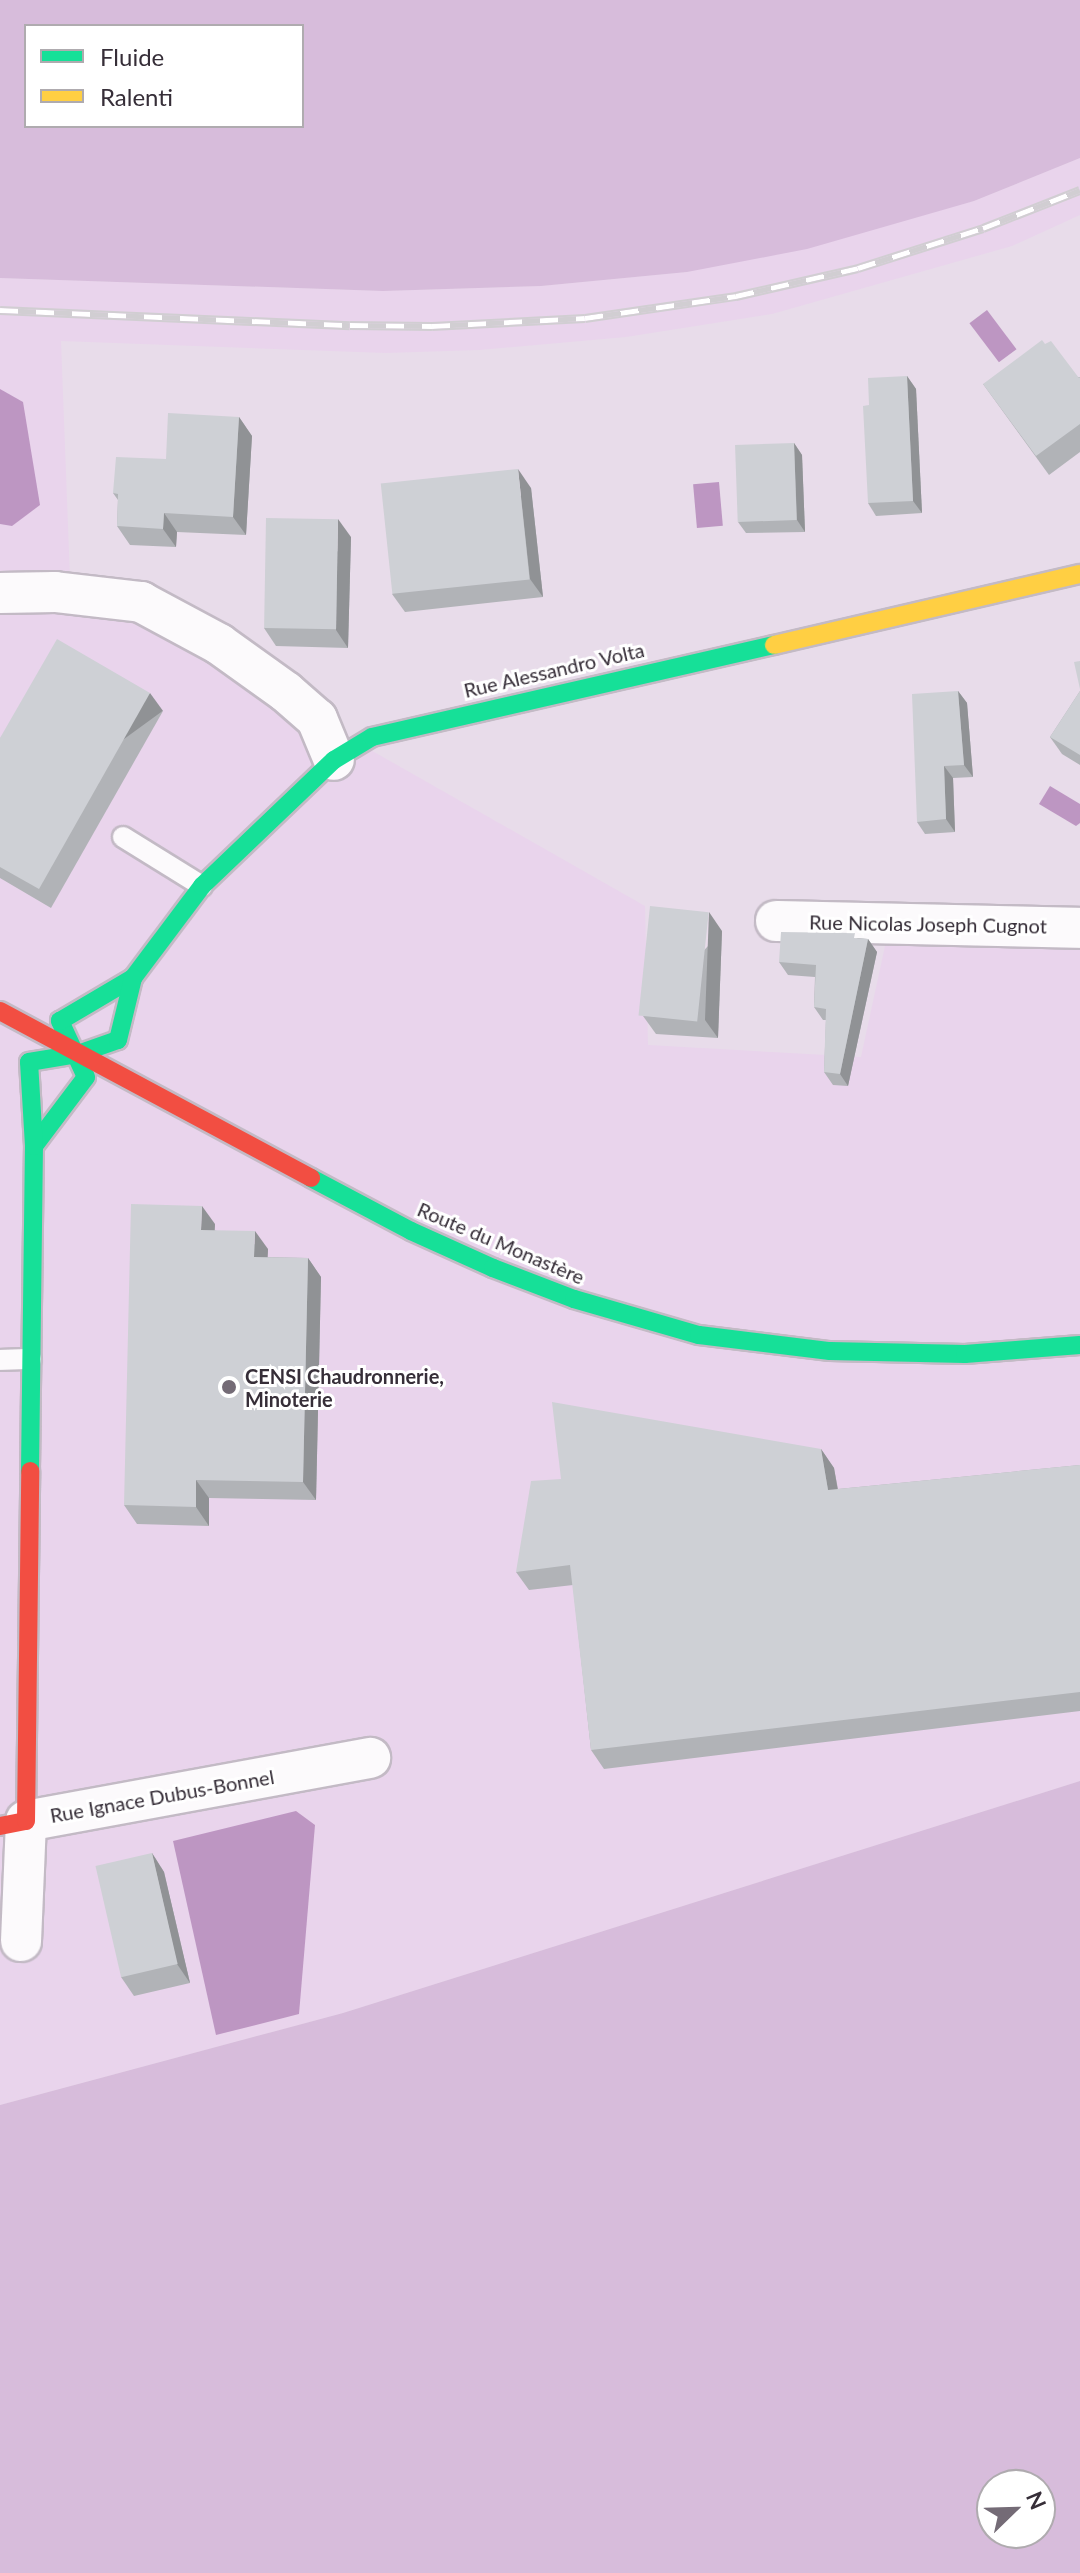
<!DOCTYPE html>
<html>
<head>
<meta charset="utf-8">
<style>
	body { margin:0 }
	#map { position:relative; width:1080px; height:2573px; overflow:hidden; background:#e8dcea; font-family:Lato,sans-serif }
	div>[style] { position:absolute }
	[style*='--x'] { left:calc(var(--x)*1px); top:calc(var(--y)*1px); width:calc(var(--w)*1px); rotate:calc(var(--a)*1deg) }
	.built>* { inset:0; background:#e9d4ec }
	.green>* { inset:0; background:#d7bcdb }
	.water>* { inset:0; background:#bd96c2; transform-origin:0 0 }
	.roads { filter:drop-shadow(2px 0 #c3bac5) drop-shadow(-2px 0 #c3bac5) drop-shadow(0 2px #c3bac5) drop-shadow(0 -2px #c3bac5) }
	.lane>* { height:20px; margin:-10px; padding:0 10px; transform-origin:10px; border-radius:10px; background:#fcfafc }
	.street>* { height:40px; margin:-20px; padding:0 20px; transform-origin:20px; border-radius:20px; background:#fcfafc }
	.fast>* { height:18px; margin:-9px; padding:0 9px; transform-origin:9px; border-radius:9px; background:#16e098 }
	.slow>* { height:18px; margin:-9px; padding:0 9px; transform-origin:9px; border-radius:9px; background:#ffcf43 }
	.jam>* { height:18px; margin:-9px; padding:0 9px; transform-origin:9px; border-radius:9px; background:#f24e42 }
	.rail>* { height:9px; margin-top:-4.5px; transform-origin:0; background:repeating-linear-gradient(90deg,#fff 0 18px,#d1ced2 0 36px); box-sizing:border-box; border-block:2px solid #d1ced2 }
	.wall>* { inset:0; background:#b1b3b7 }
	.shaded-wall>* { inset:0; background:#909295; transform-origin:0 0 }
	.building>* { inset:0; background:#ced0d5; transform-origin:0 0 }
	.dots>* { width:22px; height:22px; translate:-50% -50%; box-sizing:border-box; border:4px solid #fff; border-radius:50% }
	span { translate:-50% -50%; white-space:nowrap; text-align:center; line-height:1.15; -webkit-text-stroke:6px #fff; paint-order:stroke }
	.street-label { font-size:20px; color:#362e38 }
	.poi-label { font-size:20px; color:#362e38; font-weight:700 }
	.left { translate:0 -50%; text-align:left }
	.legend { position:absolute; left:24px; top:24px; width:280px; height:104px; box-sizing:border-box; background:#fff; border:2px solid #afabaf; margin:0; padding:10px 14px; list-style:none; font-size:24px; color:#362e38 }
	.legend li { display:flex; align-items:center; gap:16px; height:40px }
	.legend b { width:40px; border:2px solid #afabaf }
	.north { position:absolute; left:976px; top:2469px; width:80px; height:80px; box-sizing:border-box; background:#fff; border:2px solid #afabaf; border-radius:50%; rotate:67deg; font-size:22px; font-weight:700; line-height:32px; text-align:center; color:#362e38 }
	.north::after { content:''; display:block; margin:auto; width:28px; height:36px; background:#746b76; clip-path:polygon(50% 0,100% 100%,50% 72%,0 100%) }
</style>
</head>
<body>
<div id="map">
	<div class="built">
		<i style="clip-path:polygon(1080px 158px,1080px 215px,1012px 246px,772px 314px,626px 337px,479px 350px,386px 353px,61px 341px,70px 579px,645px 906px,648px 1045px,861px 1057px,885px 946px,1080px 931px,1080px 1781px,343px 2013px,0 2105px,0 278px,383px 291px,541px 286px,687px 272px,974px 201px)"></i>
	</div>
	<div class="green">
		<i style="clip-path:polygon(evenodd,0 0,1080px 0,1080px 158px,974px 201px,807px 249px,687px 272px,541px 286px,383px 291px,0 278px,0 0,26px 26px,302px 26px,302px 126px,26px 126px,26px 26px)"></i>
		<i style="clip-path:polygon(evenodd,1080px 1781px,1080px 2573px,0 2573px,0 2105px,343px 2013px,1080px 1781px,992px 2485px,1040px 2485px,1040px 2533px,992px 2533px,992px 2485px)"></i>
	</div>
	<div class="water">
		<i style="left:987px;top:310px;width:49px;height:22px;rotate:53deg"></i>
		<i style="clip-path:polygon(0 389px,23px 402px,40px 505px,12px 526px,0 524px)"></i>
		<i style="left:719px;top:482px;width:44px;height:26px;rotate:85deg"></i>
		<i style="clip-path:polygon(1050px 786px,1080px 804px,1080px 823px,1076px 826px,1039px 804px)"></i>
		<i style="clip-path:polygon(296px 1811px,315px 1825px,299px 2014px,216px 2035px,173px 1841px)"></i>
	</div>
	<div class="roads">
		<div class="lane">
			<i style="--x:123;--y:837;--w:93;--a:31.8"></i>
			<i style="--x:0;--y:1360;--w:31;--a:-2"></i>
		</div>
		<div class="street">
			<i style="--x:0;--y:593;--w:55;--a:-1"></i>
			<i style="--x:55;--y:592;--w:87;--a:6.6"></i>
			<i style="--x:141;--y:602;--w:89;--a:28.3"></i>
			<i style="--x:219;--y:644;--w:82;--a:35.6"></i>
			<i style="--x:286;--y:692;--w:41;--a:41.1"></i>
			<i style="--x:317;--y:719;--w:44;--a:67.5"></i>
			<i style="--x:776;--y:921;--w:304;--a:1.3"></i>
			<i style="--x:21;--y:1941;--w:120;--a:-87.6"></i>
			<i style="--x:26;--y:1821;--w:350;--a:-10.4"></i>
		</div>
		<div class="fast">
			<i style="--x:34;--y:1146;--w:86;--a:-53"></i>
			<i style="--x:86;--y:1077;--w:62;--a:-114.9"></i>
			<i style="--x:60;--y:1021;--w:85;--a:-30.5"></i>
			<i style="--x:133;--y:978;--w:115;--a:-53.1"></i>
			<i style="--x:202;--y:886;--w:182;--a:-43.7"></i>
			<i style="--x:334;--y:760;--w:44;--a:-31.2"></i>
			<i style="--x:372;--y:737;--w:412;--a:-12.9"></i>
			<i style="--x:311;--y:1178;--w:113;--a:27.9"></i>
			<i style="--x:411;--y:1231;--w:90;--a:24.3"></i>
			<i style="--x:493;--y:1268;--w:87;--a:20.9"></i>
			<i style="--x:574;--y:1299;--w:130;--a:16.1"></i>
			<i style="--x:699;--y:1335;--w:132;--a:7"></i>
			<i style="--x:830;--y:1351;--w:135;--a:1.3"></i>
			<i style="--x:965;--y:1354;--w:115;--a:-4.5"></i>
			<i style="--x:30;--y:1471;--w:325;--a:-89.3"></i>
			<i style="--x:34;--y:1146;--w:84;--a:-93.4"></i>
			<i style="--x:29;--y:1062;--w:50;--a:-9.3"></i>
			<i style="--x:78;--y:1054;--w:42;--a:-19.3"></i>
			<i style="--x:118;--y:1040;--w:64;--a:-76.4"></i>
		</div>
		<div class="slow">
			<i style="--x:774;--y:645;--w:314;--a:-13.1"></i>
		</div>
		<div class="jam">
			<i style="--x:0;--y:1011;--w:353;--a:28.2"></i>
			<i style="--x:0;--y:1826;--w:26;--a:-11"></i>
			<i style="--x:26;--y:1821;--w:350;--a:-89.3"></i>
		</div>
	</div>
	<div class="rail">
		<i style="--x:0;--y:310;--w:350;--a:2.5"></i>
		<i style="--x:350;--y:325;--w:82;--a:0.7"></i>
		<i style="--x:432;--y:326;--w:153;--a:-3"></i>
		<i style="--x:585;--y:318;--w:153;--a:-8.3"></i>
		<i style="--x:736;--y:296;--w:125;--a:-12.9"></i>
		<i style="--x:858;--y:268;--w:131;--a:-17.7"></i>
		<i style="--x:983;--y:228;--w:104;--a:-21.4"></i>
	</div>
	<div class="wall">
		<i style="clip-path:polygon(907px 376px,916px 389px,922px 513px,876px 516px,868px 503px,869px 405px)"></i>
		<i style="clip-path:polygon(1080px 377px,1080px 452px,1049px 475px,983px 384px)"></i>
		<i style="clip-path:polygon(239px 417px,252px 436px,246px 535px,177px 532px,176px 547px,130px 545px,117px 526px,118px 500px,113px 493px,166px 459px)"></i>
		<i style="clip-path:polygon(794px 443px,802px 455px,805px 532px,746px 533px,738px 522px)"></i>
		<i style="clip-path:polygon(531px 488px,543px 597px,405px 612px,392px 594px)"></i>
		<i style="clip-path:polygon(351px 537px,348px 648px,276px 646px,264px 628px)"></i>
		<i style="clip-path:polygon(958px 691px,967px 703px,973px 777px,953px 778px,955px 832px,925px 834px,917px 822px)"></i>
		<i style="clip-path:polygon(1080px 691px,1080px 765px,1062px 754px,1050px 737px)"></i>
		<i style="clip-path:polygon(163px 711px,51px 908px,0 878px,0 738px)"></i>
		<i style="clip-path:polygon(722px 931px,718px 1038px,656px 1034px,643px 1016px)"></i>
		<i style="clip-path:polygon(858px 938px,868px 939px,877px 952px,848px 1086px,833px 1085px,824px 1072px,826px 1020px,823px 1020px,814px 1007px,815px 977px,788px 975px,779px 962px)"></i>
		<i style="clip-path:polygon(215px 1224px,214px 1230px,268px 1249px,267px 1257px,308px 1258px,321px 1277px,316px 1500px,209px 1498px,209px 1526px,137px 1524px,124px 1505px)"></i>
		<i style="clip-path:polygon(821px 1449px,834px 1468px,838px 1489px,1080px 1465px,1080px 1711px,604px 1769px,591px 1750px,573px 1585px,529px 1590px,516px 1572px)"></i>
		<i style="clip-path:polygon(152px 1853px,164px 1872px,190px 1983px,134px 1996px,121px 1977px)"></i>
	</div>
	<div class="shaded-wall">
		<i style="clip-path:polygon(907px 376px,916px 389px,922px 513px,913px 501px)"></i>
		<i style="clip-path:polygon(239px 417px,252px 436px,246px 535px,233px 517px)"></i>
		<i style="clip-path:polygon(794px 443px,802px 455px,805px 532px,797px 520px)"></i>
		<i style="clip-path:polygon(518px 469px,531px 488px,543px 597px,530px 579px)"></i>
		<i style="clip-path:polygon(164px 513px,177px 532px,176px 547px,163px 529px)"></i>
		<i style="clip-path:polygon(338px 519px,351px 537px,348px 648px,336px 630px)"></i>
		<i style="clip-path:polygon(958px 691px,967px 703px,973px 777px,964px 765px)"></i>
		<i style="left:150px;top:693px;width:22px;height:225px;rotate:54deg"></i>
		<i style="clip-path:polygon(944px 766px,953px 778px,955px 832px,946px 819px)"></i>
		<i style="clip-path:polygon(709px 912px,722px 931px,718px 1038px,705px 1020px)"></i>
		<i style="clip-path:polygon(868px 939px,877px 952px,848px 1086px,840px 1074px)"></i>
		<i style="clip-path:polygon(202px 1206px,215px 1224px,214px 1248px,201px 1230px)"></i>
		<i style="clip-path:polygon(255px 1231px,268px 1249px,267px 1275px,254px 1257px)"></i>
		<i style="clip-path:polygon(308px 1258px,321px 1277px,316px 1500px,303px 1482px)"></i>
		<i style="clip-path:polygon(821px 1449px,834px 1468px,841px 1509px,828px 1490px)"></i>
		<i style="clip-path:polygon(196px 1480px,209px 1498px,209px 1526px,196px 1507px)"></i>
		<i style="clip-path:polygon(152px 1853px,164px 1872px,190px 1983px,177px 1964px)"></i>
	</div>
	<div class="building">
		<i style="clip-path:polygon(1042px 340px,1045px 344px,1051px 341px,1079px 378px,1080px 377px,1080px 424px,1036px 456px,983px 384px)"></i>
		<i style="clip-path:polygon(907px 376px,913px 501px,868px 503px,863px 406px,869px 405px,868px 378px)"></i>
		<i style="clip-path:polygon(168px 413px,239px 417px,233px 517px,164px 513px,163px 529px,117px 526px,118px 494px,113px 493px,116px 457px,166px 459px)"></i>
		<i style="left:794px;top:443px;width:77px;height:59px;rotate:88deg"></i>
		<i style="left:518px;top:469px;width:111px;height:138px;rotate:84deg"></i>
		<i style="left:266px;top:518px;width:72px;height:110px;rotate:1deg"></i>
		<i style="clip-path:polygon(57px 639px,150px 693px,39px 889px,0 867px,0 738px)"></i>
		<i style="clip-path:polygon(1080px 661px,1080px 689px,1074px 662px)"></i>
		<i style="clip-path:polygon(958px 691px,964px 765px,944px 766px,946px 819px,917px 822px,912px 694px)"></i>
		<i style="clip-path:polygon(1080px 691px,1080px 755px,1050px 737px)"></i>
		<i style="left:650px;top:906px;width:59px;height:110px;rotate:6deg"></i>
		<i style="clip-path:polygon(781px 932px,855px 933px,854px 938px,868px 939px,840px 1074px,824px 1072px,826px 1009px,814px 1007px,816px 965px,779px 962px)"></i>
		<i style="clip-path:polygon(131px 1204px,202px 1206px,201px 1230px,255px 1231px,254px 1257px,308px 1258px,303px 1482px,196px 1480px,196px 1507px,124px 1505px)"></i>
		<i style="clip-path:polygon(552px 1402px,821px 1449px,828px 1490px,1080px 1465px,1080px 1692px,591px 1750px,570px 1565px,516px 1572px,531px 1481px,561px 1479px)"></i>
		<i style="left:152px;top:1853px;width:114px;height:58px;rotate:77deg"></i>
	</div>
	<div class="dots">
		<i style="left:229px;top:1387px;background:#746b76"></i>
	</div>
	<div class="street-label">
		<span style="left:554px;top:670px;rotate:-13deg">Rue Alessandro Volta</span>
		<span style="left:928px;top:924px;rotate:1deg">Rue Nicolas Joseph Cugnot</span>
		<span style="left:501px;top:1243px;rotate:23deg">Route du Monastère</span>
		<span style="left:162px;top:1796px;rotate:-10deg">Rue Ignace Dubus-Bonnel</span>
	</div>
	<div class="poi-label">
		<span class="left" style="left:245px;top:1388px">CENSI Chaudronnerie,<br>Minoterie</span>
	</div>
	<ul class="legend">
	<li><b style="height:10px;background:#16e098"></b>Fluide</li>
	<li><b style="height:10px;background:#ffcf43"></b>Ralenti</li>
	</ul>
	<div class="north">N</div>
</div>
</body>
</html>
